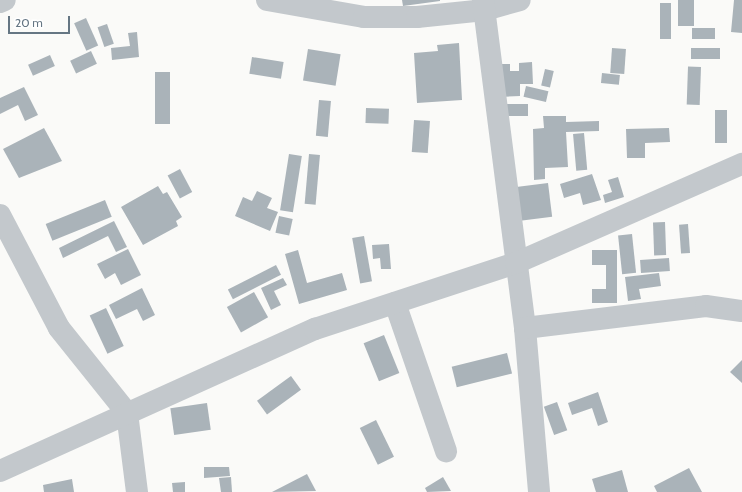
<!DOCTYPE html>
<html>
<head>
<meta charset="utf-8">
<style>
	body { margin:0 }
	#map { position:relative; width:742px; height:492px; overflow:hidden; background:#fafaf8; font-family:Cabin,sans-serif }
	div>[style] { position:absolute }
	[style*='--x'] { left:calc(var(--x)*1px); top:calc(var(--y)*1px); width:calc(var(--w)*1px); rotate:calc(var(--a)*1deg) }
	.building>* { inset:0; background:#aab3b9; transform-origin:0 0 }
	.minor>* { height:22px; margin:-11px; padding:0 11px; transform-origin:11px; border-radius:11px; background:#c3c8cc }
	span { translate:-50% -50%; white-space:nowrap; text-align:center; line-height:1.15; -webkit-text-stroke:4px #fff; paint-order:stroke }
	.scale { position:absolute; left:8px; top:16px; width:62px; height:18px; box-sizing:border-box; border:2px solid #657683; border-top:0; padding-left:5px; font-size:12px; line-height:14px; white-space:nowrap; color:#657683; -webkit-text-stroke:3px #fff; paint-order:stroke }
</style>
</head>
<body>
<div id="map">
	<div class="building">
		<i style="clip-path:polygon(402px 0,440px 0,440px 1px,403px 6px)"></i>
		<i style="left:678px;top:0;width:16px;height:26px"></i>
		<i style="clip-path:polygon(734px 0,742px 0,742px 33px,731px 32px)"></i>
		<i style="left:660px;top:3px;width:11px;height:36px"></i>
		<i style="left:86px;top:18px;width:30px;height:13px;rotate:66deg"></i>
		<i style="left:107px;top:24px;width:21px;height:10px;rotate:71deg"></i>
		<i style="left:715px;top:28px;width:11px;height:23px;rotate:90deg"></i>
		<i style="clip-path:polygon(137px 32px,139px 57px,112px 60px,111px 48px,130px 46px,128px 33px)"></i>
		<i style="clip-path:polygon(459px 43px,462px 100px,417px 103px,414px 53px,438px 51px,437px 45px)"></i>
		<i style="left:612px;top:48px;width:14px;height:25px;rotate:4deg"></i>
		<i style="left:720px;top:48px;width:11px;height:29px;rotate:90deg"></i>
		<i style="left:308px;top:49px;width:33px;height:32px;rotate:9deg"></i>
		<i style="left:91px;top:51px;width:14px;height:23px;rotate:65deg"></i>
		<i style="left:50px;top:55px;width:12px;height:24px;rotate:66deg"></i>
		<i style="left:252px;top:57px;width:32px;height:17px;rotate:9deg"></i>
		<i style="clip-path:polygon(532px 62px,533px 84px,520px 84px,520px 96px,500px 97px,499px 64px,510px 64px,510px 71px,519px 71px,519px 63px)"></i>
		<i style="left:701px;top:67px;width:38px;height:13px;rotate:92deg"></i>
		<i style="left:545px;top:69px;width:9px;height:17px;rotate:13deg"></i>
		<i style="left:155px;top:72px;width:15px;height:52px"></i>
		<i style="left:602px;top:73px;width:18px;height:10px;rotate:6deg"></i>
		<i style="left:526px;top:86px;width:23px;height:11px;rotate:13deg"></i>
		<i style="clip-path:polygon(24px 87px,38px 115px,25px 121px,18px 105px,0 114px,0 98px)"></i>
		<i style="left:319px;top:100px;width:12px;height:36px;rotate:5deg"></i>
		<i style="left:502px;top:104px;width:26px;height:12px"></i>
		<i style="left:366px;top:108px;width:23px;height:15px;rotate:2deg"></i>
		<i style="left:715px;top:110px;width:12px;height:33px"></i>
		<i style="clip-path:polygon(543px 116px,566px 116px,566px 122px,599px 121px,599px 131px,566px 132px,568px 167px,545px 168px,545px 179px,534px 180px,533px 129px,544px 128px)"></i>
		<i style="left:414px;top:120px;width:16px;height:32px;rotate:4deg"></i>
		<i style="clip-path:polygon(44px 128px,62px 161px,19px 178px,3px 149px)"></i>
		<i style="clip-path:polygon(669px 128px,670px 142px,645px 143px,645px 158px,627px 158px,626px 129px)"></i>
		<i style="left:584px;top:133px;width:37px;height:11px;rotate:85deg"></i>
		<i style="left:289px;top:154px;width:13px;height:57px;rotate:9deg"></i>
		<i style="left:309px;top:154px;width:11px;height:50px;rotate:5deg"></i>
		<i style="left:180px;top:169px;width:26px;height:14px;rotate:62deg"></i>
		<i style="clip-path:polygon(592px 174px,601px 200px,583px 205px,580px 193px,564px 198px,560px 184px)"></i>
		<i style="clip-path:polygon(618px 177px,624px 197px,605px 203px,603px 195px,612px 192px,608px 180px)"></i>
		<i style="left:548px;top:183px;width:34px;height:32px;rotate:83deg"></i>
		<i style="clip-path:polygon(158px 186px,163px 194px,167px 192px,182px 217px,176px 221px,178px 226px,143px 245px,121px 207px)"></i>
		<i style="clip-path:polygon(257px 191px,272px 198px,267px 208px,278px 212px,270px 231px,235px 216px,243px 197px,252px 201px)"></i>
		<i style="left:105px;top:200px;width:18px;height:64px;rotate:68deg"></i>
		<i style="left:279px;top:216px;width:14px;height:17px;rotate:12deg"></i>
		<i style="clip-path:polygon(114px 221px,127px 247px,116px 252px,108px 236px,63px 258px,59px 248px)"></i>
		<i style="left:665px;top:222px;width:33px;height:12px;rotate:88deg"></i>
		<i style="left:688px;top:224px;width:29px;height:9px;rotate:86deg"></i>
		<i style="left:632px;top:234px;width:39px;height:14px;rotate:84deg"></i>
		<i style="left:364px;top:236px;width:46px;height:12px;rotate:80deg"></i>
		<i style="clip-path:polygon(389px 244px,391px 269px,381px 269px,380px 258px,373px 259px,372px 245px)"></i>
		<i style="clip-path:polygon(128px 249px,141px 275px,121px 285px,115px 273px,105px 279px,97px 264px)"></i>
		<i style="clip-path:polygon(298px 250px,307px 283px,342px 273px,347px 290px,299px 304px,285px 254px)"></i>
		<i style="clip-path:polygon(592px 250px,617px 250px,617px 303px,592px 303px,592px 289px,606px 289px,606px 265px,592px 265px)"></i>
		<i style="left:669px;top:258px;width:13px;height:29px;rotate:86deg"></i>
		<i style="left:276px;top:265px;width:11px;height:54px;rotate:63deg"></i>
		<i style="clip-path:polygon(659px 273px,661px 286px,639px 289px,641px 299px,628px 301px,625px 277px)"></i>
		<i style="clip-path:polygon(283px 278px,287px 285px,274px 291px,281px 305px,271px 310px,261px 288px)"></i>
		<i style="clip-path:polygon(142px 288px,155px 315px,143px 321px,137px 309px,116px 319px,109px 305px)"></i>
		<i style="left:254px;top:292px;width:29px;height:31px;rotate:61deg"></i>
		<i style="left:106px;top:308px;width:42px;height:18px;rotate:65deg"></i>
		<i style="left:384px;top:335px;width:41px;height:22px;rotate:68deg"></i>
		<i style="left:507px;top:353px;width:21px;height:57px;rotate:76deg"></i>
		<i style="clip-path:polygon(742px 360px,742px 383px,730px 372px)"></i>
		<i style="left:291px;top:376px;width:17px;height:42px;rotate:54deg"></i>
		<i style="clip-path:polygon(598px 392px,608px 422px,598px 426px,592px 408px,572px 415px,568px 403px)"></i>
		<i style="left:557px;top:402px;width:30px;height:14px;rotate:70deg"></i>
		<i style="left:207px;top:403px;width:27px;height:37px;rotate:82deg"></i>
		<i style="left:376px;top:420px;width:41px;height:18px;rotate:64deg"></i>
		<i style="clip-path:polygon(204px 467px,229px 467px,230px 476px,204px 478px)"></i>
		<i style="clip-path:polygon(689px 468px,702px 492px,657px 492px,654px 486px)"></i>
		<i style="clip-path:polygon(622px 470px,628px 492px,596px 492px,592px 479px)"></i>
		<i style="clip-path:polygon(307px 474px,316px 491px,272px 492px)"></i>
		<i style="clip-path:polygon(231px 477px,232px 492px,221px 492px,219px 478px)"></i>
		<i style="clip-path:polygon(443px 477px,451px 491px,427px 492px,425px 488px)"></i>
		<i style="clip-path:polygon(72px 479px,74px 492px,44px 492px,43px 485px)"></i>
		<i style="clip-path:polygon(185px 482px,185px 492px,173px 492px,172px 483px)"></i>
	</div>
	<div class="minor">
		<i style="--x:267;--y:0;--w:98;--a:9.9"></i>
		<i style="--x:364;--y:17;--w:53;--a:0"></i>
		<i style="--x:417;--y:17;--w:68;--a:-5.9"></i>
		<i style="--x:485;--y:10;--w:36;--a:-16"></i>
		<i style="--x:483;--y:0;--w:331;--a:82.7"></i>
		<i style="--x:525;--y:328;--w:165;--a:85.1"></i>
		<i style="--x:0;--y:2;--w:5;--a:-22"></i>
		<i style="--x:0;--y:215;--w:127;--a:62.4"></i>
		<i style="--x:59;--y:328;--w:109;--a:51.3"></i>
		<i style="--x:127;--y:413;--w:80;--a:82.8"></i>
		<i style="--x:395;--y:303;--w:157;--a:71"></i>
		<i style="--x:525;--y:328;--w:182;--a:-6.9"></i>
		<i style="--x:706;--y:306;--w:36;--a:8"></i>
		<i style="--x:0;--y:471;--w:346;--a:-24.3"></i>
		<i style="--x:315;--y:329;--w:212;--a:-18.2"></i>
		<i style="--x:516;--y:263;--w:247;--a:-23.7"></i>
	</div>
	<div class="scale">20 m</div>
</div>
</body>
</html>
